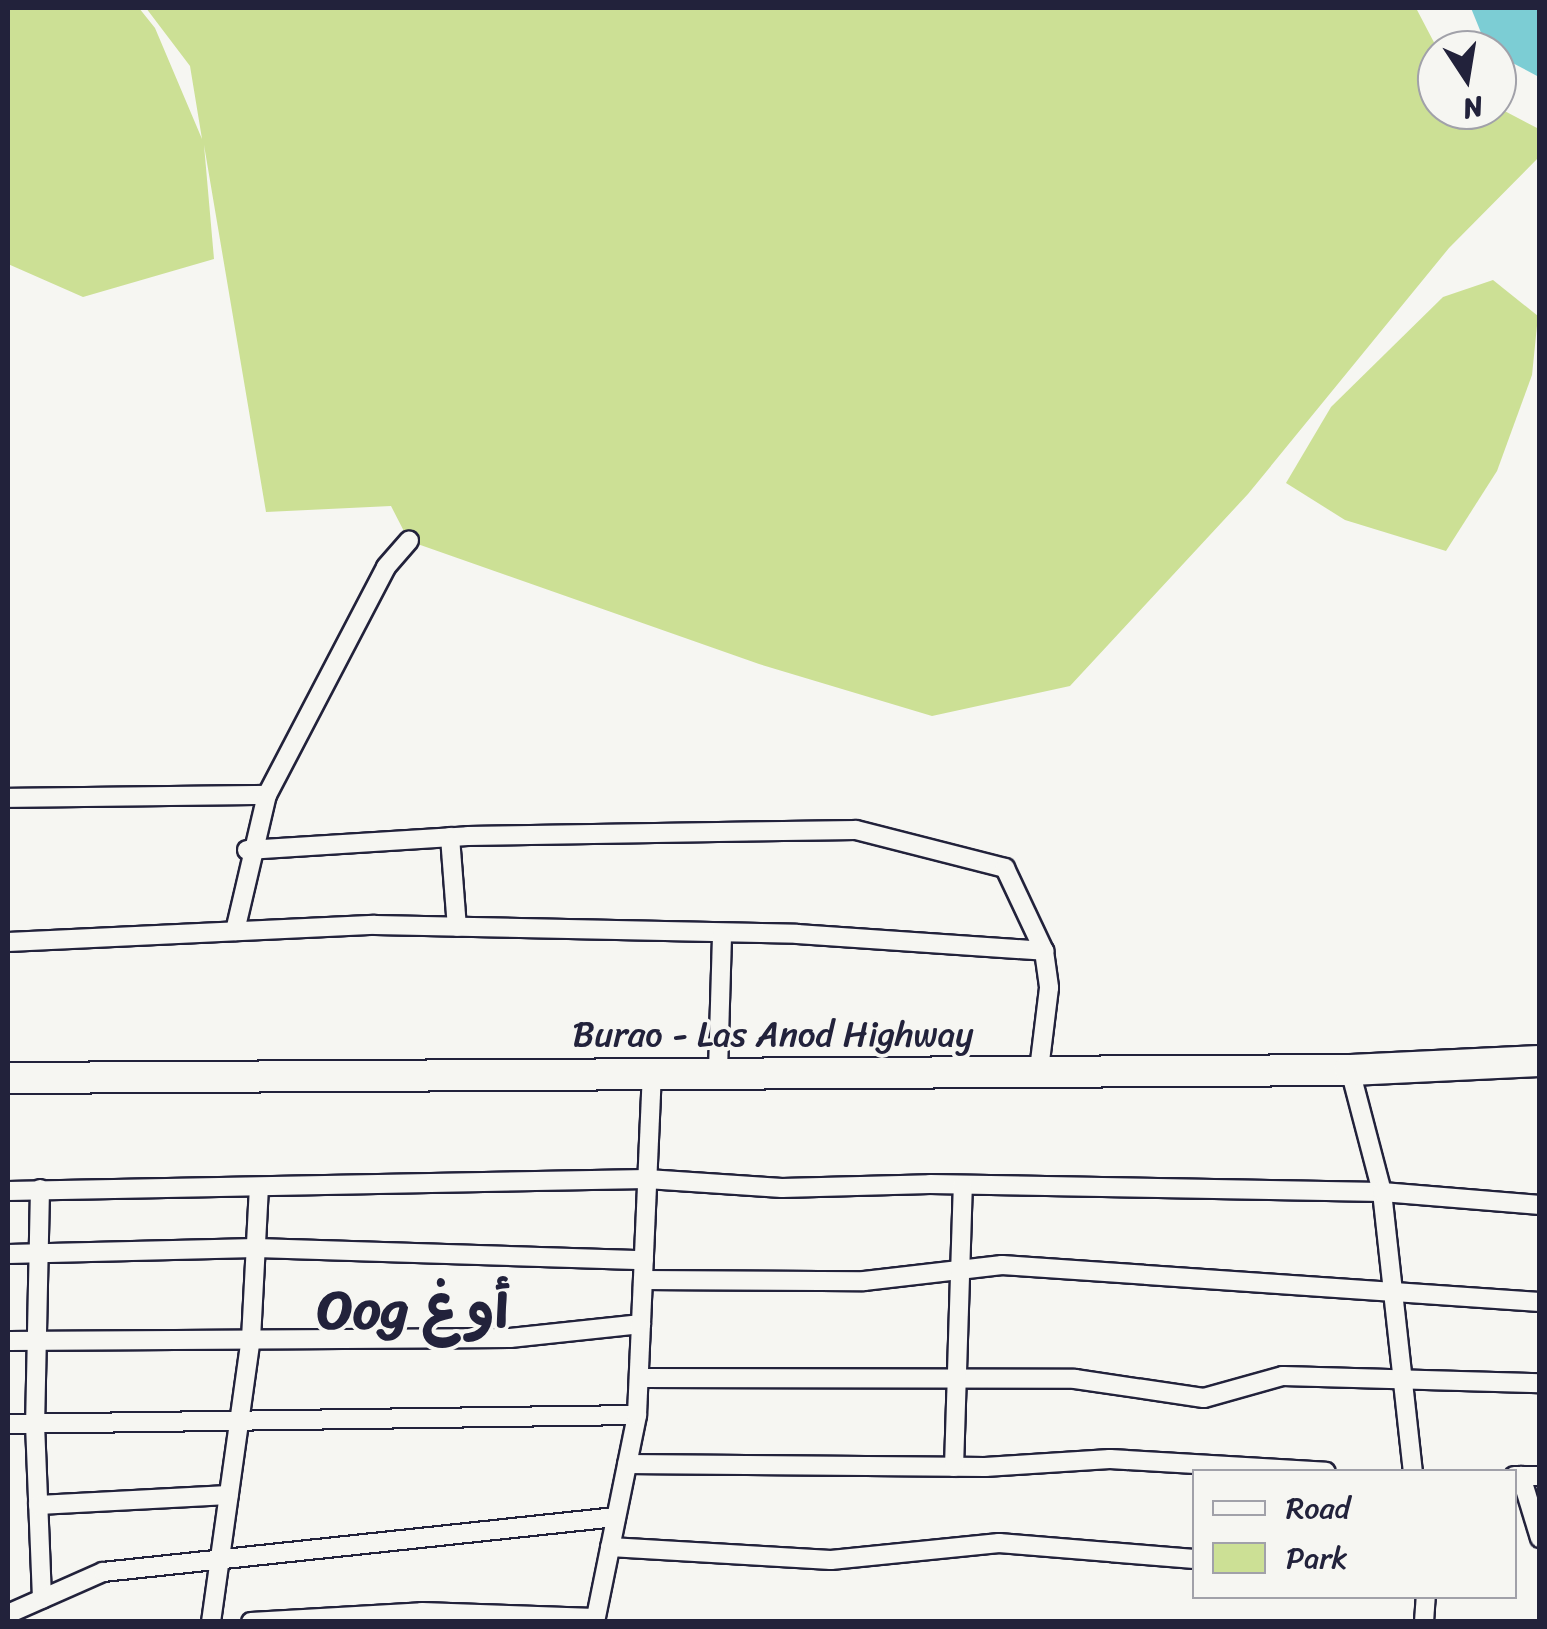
<!DOCTYPE html>
<html>
<head>
<meta charset="utf-8">
<style>
	body { margin:0 }
	#map { position:relative; width:1547px; height:1629px; overflow:hidden; background:#f6f6f2; font-family:Sriracha,"Playpen Sans Arabic",sans-serif }
	div>[style] { position:absolute }
	[style*='--x'] { left:calc(var(--x)*1px); top:calc(var(--y)*1px); width:calc(var(--w)*1px); rotate:calc(var(--a)*1deg) }
	.green>* { inset:0; background:#cce095 }
	.water>* { inset:0; background:#7ccdd4 }
	.roads { filter:drop-shadow(2px 0 #22223b) drop-shadow(-2px 0 #22223b) drop-shadow(0 2px #22223b) drop-shadow(0 -2px #22223b) }
	.street>* { height:18px; margin:-9px; padding:0 9px; transform-origin:9px; border-radius:9px; background:#f6f6f2 }
	.highway>* { height:30px; margin:-15px; padding:0 15px; transform-origin:15px; border-radius:15px; background:#f6f6f2 }
	span { translate:-50% -50%; white-space:nowrap; text-align:center; line-height:1.15; -webkit-text-stroke:8px #f6f6f2; paint-order:stroke }
	.street-label { font-size:35px; color:#22223b }
	.town-label { font-size:55px; color:#22223b; font-weight:700 }
	.frame { position:absolute; inset:0; border:10px solid #22223b; pointer-events:none }
	.legend { position:absolute; left:1192px; top:1469px; width:325px; height:130px; box-sizing:border-box; background:#f6f6f2; border:2px solid #a1a1a9; margin:0; padding:12px 18px; list-style:none; font-size:30px; color:#22223b }
	.legend li { display:flex; align-items:center; gap:20px; height:50px }
	.legend b { width:50px; border:2px solid #a1a1a9 }
	.north { position:absolute; left:1417px; top:30px; width:100px; height:100px; box-sizing:border-box; background:#f6f6f2; border:2px solid #a1a1a9; border-radius:50%; rotate:168deg; font-size:28px; font-weight:700; line-height:40px; text-align:center; color:#22223b }
	.north::after { content:''; display:block; margin:auto; width:35px; height:45px; background:#22223b; clip-path:polygon(50% 0,100% 100%,50% 72%,0 100%) }
</style>
</head>
<body>
<div id="map">
	<div class="green">
		<i style="clip-path:polygon(8px 8px,139px 8px,155px 28px,202px 139px,190px 66px,146px 8px,1416px 8px,1438px 50px,1437px 110px,1497px 107px,1539px 129px,1539px 157px,1449px 248px,1248px 494px,1070px 686px,932px 716px,759px 664px,409px 541px,391px 506px,266px 512px,204px 145px,214px 259px,83px 297px,8px 264px)"></i>
		<i style="clip-path:polygon(1493px 280px,1538px 316px,1532px 375px,1497px 471px,1446px 551px,1345px 520px,1286px 483px,1331px 407px,1443px 297px)"></i>
	</div>
	<div class="water">
		<i style="clip-path:polygon(1471px 8px,1539px 8px,1539px 77px,1488px 50px)"></i>
	</div>
	<div class="roads">
		<div class="street">
			<i style="--x:8;--y:798;--w:259;--a:-0.7"></i>
			<i style="--x:450;--y:837;--w:90;--a:85.6"></i>
			<i style="--x:247;--y:850;--w:221;--a:-3.6"></i>
			<i style="--x:468;--y:836;--w:388;--a:-0.9"></i>
			<i style="--x:856;--y:830;--w:154;--a:14.3"></i>
			<i style="--x:1005;--y:868;--w:92;--a:64.8"></i>
			<i style="--x:235;--y:931;--w:140;--a:-76.8"></i>
			<i style="--x:267;--y:795;--w:257;--a:-62.4"></i>
			<i style="--x:386;--y:567;--w:35;--a:-49"></i>
			<i style="--x:8;--y:942;--w:367;--a:-2.7"></i>
			<i style="--x:375;--y:925;--w:422;--a:1.2"></i>
			<i style="--x:797;--y:934;--w:248;--a:3.9"></i>
			<i style="--x:1044;--y:951;--w:37;--a:82"></i>
			<i style="--x:1049;--y:988;--w:82;--a:97"></i>
			<i style="--x:1350;--y:1070;--w:126;--a:75.3"></i>
			<i style="--x:1382;--y:1192;--w:282;--a:83.7"></i>
			<i style="--x:718;--y:1071;--w:138;--a:-88.3"></i>
			<i style="--x:40;--y:1189;--w:235;--a:91.2"></i>
			<i style="--x:35;--y:1424;--w:175;--a:87.7"></i>
			<i style="--x:8;--y:1191;--w:639;--a:-1.08"></i>
			<i style="--x:647;--y:1179;--w:135;--a:3.8"></i>
			<i style="--x:782;--y:1188;--w:148;--a:-1.5"></i>
			<i style="--x:930;--y:1184;--w:452;--a:1"></i>
			<i style="--x:1382;--y:1192;--w:159;--a:4.7"></i>
			<i style="--x:8;--y:1254;--w:248;--a:-1.4"></i>
			<i style="--x:256;--y:1248;--w:388;--a:1.8"></i>
			<i style="--x:643;--y:1280;--w:221;--a:0.3"></i>
			<i style="--x:864;--y:1281;--w:139;--a:-6.6"></i>
			<i style="--x:1002;--y:1265;--w:539;--a:3.93"></i>
			<i style="--x:8;--y:1341;--w:502;--a:-0.34"></i>
			<i style="--x:510;--y:1338;--w:132;--a:-6.1"></i>
			<i style="--x:639;--y:1378;--w:436;--a:0.1"></i>
			<i style="--x:1075;--y:1379;--w:130;--a:8.4"></i>
			<i style="--x:1204;--y:1398;--w:82;--a:-15.6"></i>
			<i style="--x:1283;--y:1376;--w:257;--a:1.6"></i>
			<i style="--x:8;--y:1424;--w:629;--a:-0.82"></i>
			<i style="--x:627;--y:1464;--w:358;--a:0.5"></i>
			<i style="--x:985;--y:1467;--w:125;--a:-3.7"></i>
			<i style="--x:1110;--y:1459;--w:216;--a:3.4"></i>
			<i style="--x:954;--y:1467;--w:282;--a:-88.2"></i>
			<i style="--x:1514;--y:1476;--w:26;--a:0"></i>
			<i style="--x:1521;--y:1476;--w:65;--a:73"></i>
			<i style="--x:38;--y:1505;--w:191;--a:-3"></i>
			<i style="--x:610;--y:1547;--w:221;--a:3.4"></i>
			<i style="--x:831;--y:1560;--w:169;--a:-5.8"></i>
			<i style="--x:999;--y:1543;--w:196;--a:4.7"></i>
			<i style="--x:8;--y:1614;--w:104;--a:-23.9"></i>
			<i style="--x:103;--y:1572;--w:516;--a:-6.12"></i>
			<i style="--x:211;--y:1622;--w:286;--a:-82"></i>
			<i style="--x:251;--y:1339;--w:151;--a:-87"></i>
			<i style="--x:251;--y:1622;--w:171;--a:-3.3"></i>
			<i style="--x:422;--y:1612;--w:173;--a:2"></i>
			<i style="--x:595;--y:1622;--w:211;--a:-78.5"></i>
			<i style="--x:637;--y:1415;--w:343;--a:-87.5"></i>
			<i style="--x:1424;--y:1622;--w:26;--a:-86"></i>
		</div>
		<div class="highway">
			<i style="--x:8;--y:1078;--w:1342;--a:-0.34"></i>
			<i style="--x:1350;--y:1070;--w:190;--a:-2.7"></i>
		</div>
	</div>
	<div class="street-label">
		<span style="left:773px;top:1034px">Burao - Las Anod Highway</span>
	</div>
	<div class="town-label">
		<span style="left:413px;top:1310px">Oog أوغ</span>
	</div>
	<div class="frame"></div>
	<ul class="legend">
	<li><b style="height:12px;background:#f6f6f2"></b>Road</li>
	<li><b style="height:28px;background:#cce095"></b>Park</li>
	</ul>
	<div class="north">N</div>
</div>
</body>
</html>
